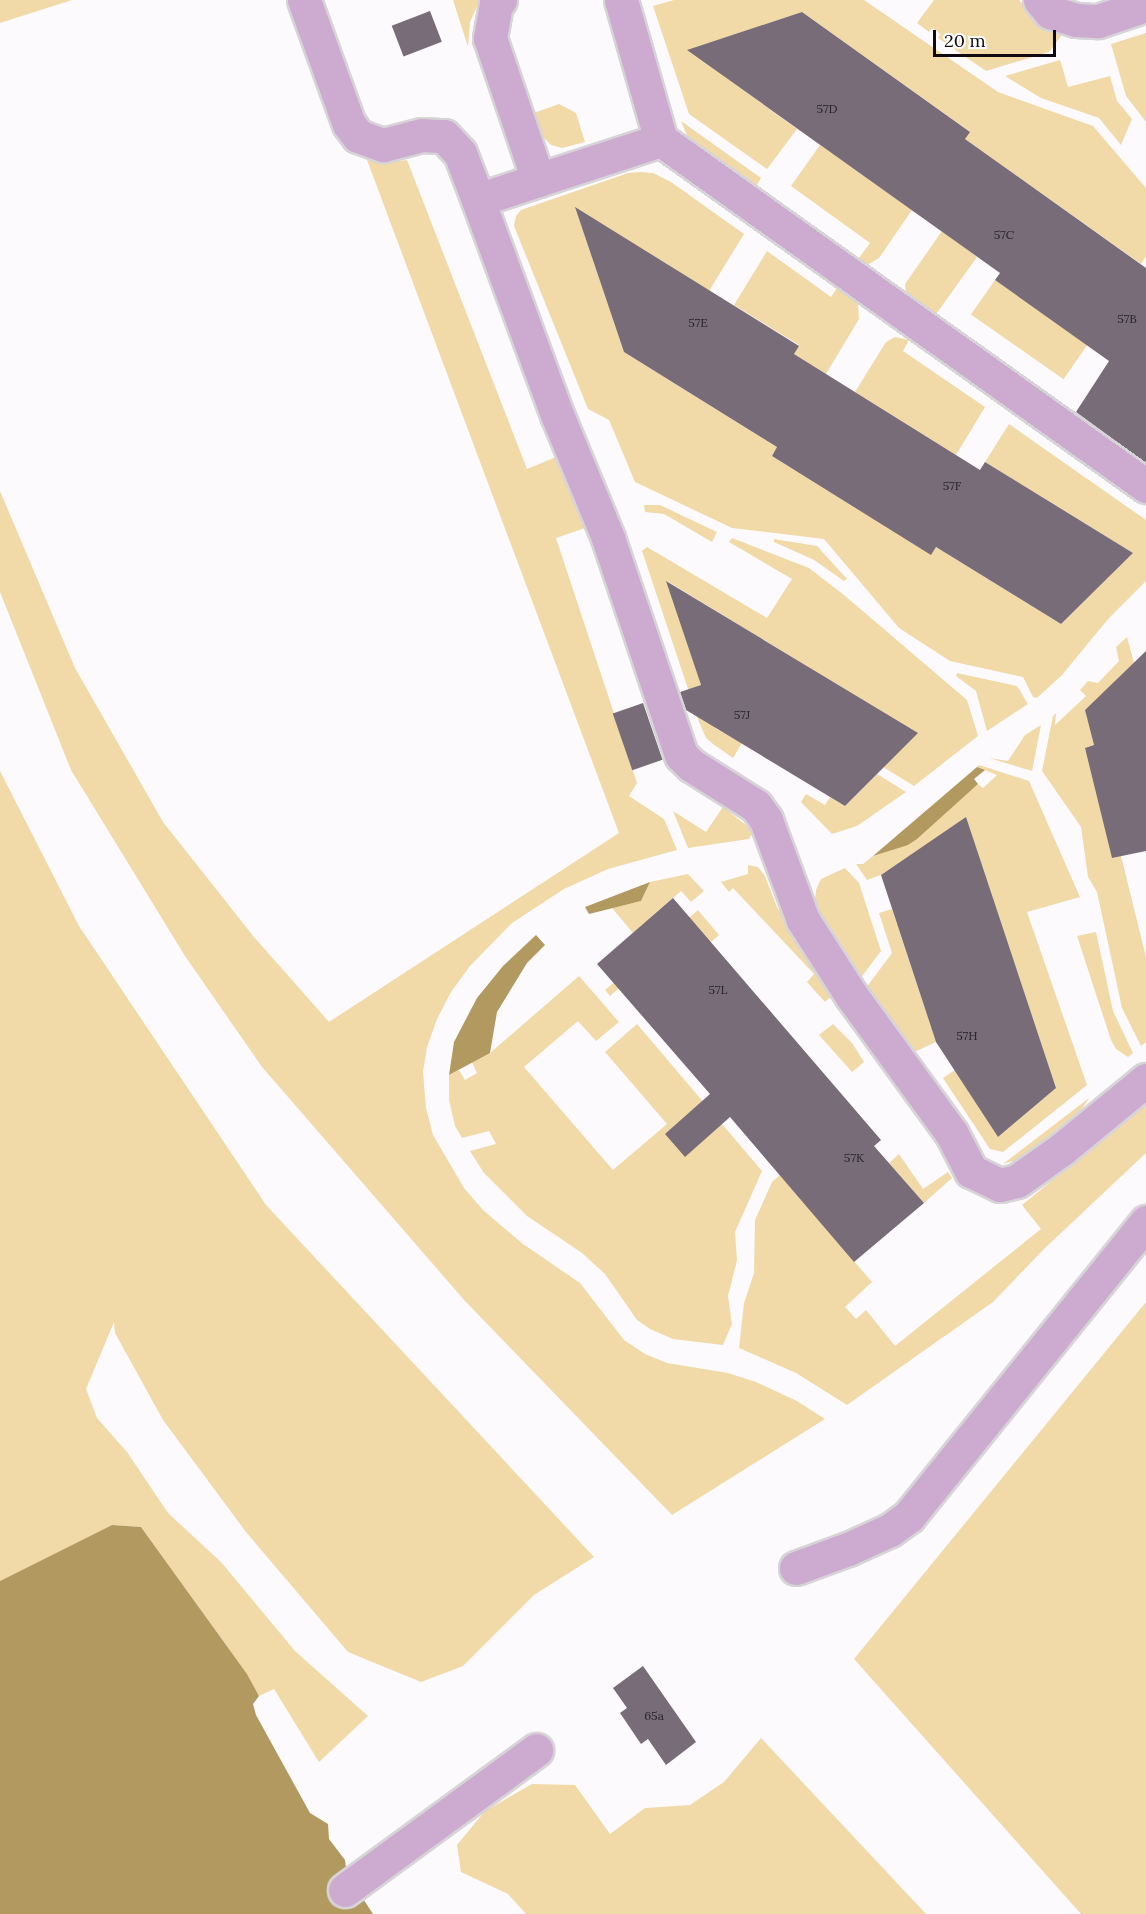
<!DOCTYPE html>
<html>
<head>
<meta charset="utf-8">
<style>
	body { margin:0 }
	#map { position:relative; width:1146px; height:1914px; overflow:hidden; background:#fdfafd; font-family:Lora,serif }
	div>[style] { position:absolute }
	[style*='--x'] { left:calc(var(--x)*1px); top:calc(var(--y)*1px); width:calc(var(--w)*1px); rotate:calc(var(--a)*1deg) }
	.green>* { inset:0; background:#f1daa8; transform-origin:0 0 }
	.water>* { inset:0; background:#b29960 }
	.building>* { inset:0; background:#786c79; transform-origin:0 0 }
	.roads { filter:drop-shadow(2px 0 #d7d4d7) drop-shadow(-2px 0 #d7d4d7) drop-shadow(0 2px #d7d4d7) drop-shadow(0 -2px #d7d4d7) }
	.minor>* { height:33px; margin:-16.5px; padding:0 16.5px; transform-origin:16.5px; border-radius:16.5px; background:#cdabd0 }
	span { translate:-50% -50%; white-space:nowrap; text-align:center; line-height:1.15; -webkit-text-stroke:4.5px #fff; paint-order:stroke }
	.number-label { font-size:12px; color:#28222a }
	.number-label span { -webkit-text-stroke-width:0 }
	.scale { position:absolute; left:933px; top:30px; width:123px; height:27px; box-sizing:border-box; border:3px solid #0e0a0f; border-top:0; padding-left:8px; font-size:18px; line-height:21px; white-space:nowrap; color:#0e0a0f; -webkit-text-stroke:4px #fff; paint-order:stroke }
</style>
</head>
<body>
<div id="map">
	<div class="green">
		<i style="clip-path:polygon(0 0,72px 0,0 23px)"></i>
		<i style="clip-path:polygon(453px 0,480px 0,470px 22px,468px 47px)"></i>
		<i style="clip-path:polygon(674px 0,864px 0,998px 92px,1093px 126px,1146px 188px,1146px 256px,1141px 264px,965px 139px,969px 131px,802px 12px,688px 50px,797px 129px,767px 169px,689px 114px,653px 6px)"></i>
		<i style="clip-path:polygon(934px 0,1019px 0,1044px 25px,1062px 35px,1049px 52px,986px 71px,938px 38px,940px 34px,937px 31px,932px 28px,929px 32px,917px 23px)"></i>
		<i style="clip-path:polygon(1146px 33px,1146px 122px,1126px 96px,1111px 44px)"></i>
		<i style="clip-path:polygon(1060px 60px,1068px 87px,1110px 76px,1117px 101px,1132px 119px,1121px 145px,1099px 118px,1041px 98px,1005px 76px)"></i>
		<i style="clip-path:polygon(559px 104px,576px 113px,585px 142px,562px 148px,551px 145px,538px 132px,531px 114px)"></i>
		<i style="clip-path:polygon(681px 121px,761px 178px,754px 190px,701px 153px,688px 138px)"></i>
		<i style="clip-path:polygon(820px 145px,912px 210px,879px 258px,869px 264px,856px 262px,870px 243px,791px 186px)"></i>
		<i style="clip-path:polygon(367px 160px,382px 163px,407px 160px,527px 469px,556px 457px,585px 528px,556px 538px,637px 783px,629px 796px,664px 819px,677px 850px,608px 869px,564px 889px,512px 923px,470px 966px,451px 992px,437px 1019px,427px 1047px,423px 1072px,426px 1108px,433px 1135px,464px 1188px,483px 1210px,523px 1244px,580px 1283px,624px 1340px,645px 1354px,667px 1363px,728px 1373px,756px 1382px,797px 1401px,825px 1419px,672px 1515px,465px 1301px,262px 1067px,185px 956px,71px 770px,0 592px,0 491px,75px 668px,163px 822px,254px 937px,329px 1022px,619px 833px)"></i>
		<i style="clip-path:polygon(641px 172px,653px 173px,671px 182px,744px 234px,709px 291px,576px 209px,624px 352px,777px 447px,772px 456px,931px 554px,936px 547px,1061px 624px,1133px 553px,985px 462px,1009px 424px,1146px 520px,1146px 581px,1109px 618px,1062px 675px,1037px 698px,1033px 697px,1023px 677px,950px 661px,899px 628px,824px 539px,732px 528px,635px 482px,609px 420px,588px 409px,514px 226px,516px 216px,521px 210px,628px 173px)"></i>
		<i style="clip-path:polygon(942px 231px,977px 257px,934px 317px,906px 295px,905px 284px)"></i>
		<i style="clip-path:polygon(767px 251px,831px 297px,837px 288px,858px 304px,859px 319px,826px 374px,794px 354px,799px 345px,734px 305px)"></i>
		<i style="left:995px;top:280px;width:113px;height:42px;rotate:35deg"></i>
		<i style="clip-path:polygon(895px 337px,909px 340px,903px 351px,985px 407px,956px 455px,855px 392px,886px 342px)"></i>
		<i style="clip-path:polygon(644px 505px,660px 505px,717px 532px,712px 542px,664px 514px,645px 512px)"></i>
		<i style="clip-path:polygon(732px 538px,809px 568px,844px 595px,967px 700px,978px 736px,914px 786px,883px 767px,917px 733px,667px 581px,715px 728px,742px 743px,733px 758px,713px 744px,706px 738px,699px 722px,642px 551px,647px 547px,767px 618px,792px 579px,729px 542px)"></i>
		<i style="clip-path:polygon(774px 539px,817px 546px,847px 579px,844px 581px,814px 560px,774px 542px)"></i>
		<i style="clip-path:polygon(1127px 637px,1134px 663px,1086px 713px,1094px 745px,1085px 748px,1121px 856px,1146px 957px,1146px 1042px,1141px 1046px,1122px 1008px,1097px 892px,1088px 877px,1081px 827px,1042px 771px,1053px 716px,1056px 713px,1055px 725px,1086px 696px,1080px 690px,1088px 681px,1098px 683px,1119px 661px,1116px 647px)"></i>
		<i style="clip-path:polygon(957px 673px,1017px 686px,1028px 704px,987px 731px,976px 691px,956px 676px)"></i>
		<i style="clip-path:polygon(1041px 725px,1032px 771px,989px 758px,1008px 761px,1025px 735px)"></i>
		<i style="clip-path:polygon(979px 765px,1029px 781px,1080px 897px,1027px 912px,1087px 1085px,1003px 1152px,990px 1149px,943px 1078px,955px 1070px,998px 1137px,1056px 1088px,966px 818px,881px 875px,867px 880px,856px 864px,863px 864px,873px 856px,909px 844px,978px 784px,983px 788px,997px 775px,977px 767px)"></i>
		<i style="clip-path:polygon(0 771px,79px 926px,266px 1205px,594px 1557px,534px 1595px,463px 1666px,421px 1682px,348px 1652px,246px 1532px,163px 1420px,115px 1333px,114px 1322px,86px 1389px,97px 1418px,127px 1452px,168px 1513px,221px 1562px,295px 1651px,368px 1716px,319px 1762px,274px 1689px,259px 1696px,247px 1674px,141px 1527px,112px 1525px,0 1581px)"></i>
		<i style="clip-path:polygon(877px 774px,906px 792px,857px 826px,832px 834px,801px 802px,806px 794px,825px 805px,830px 797px,845px 806px)"></i>
		<i style="clip-path:polygon(723px 807px,751px 829px,752px 834px,749px 839px,688px 848px,673px 811px,706px 832px)"></i>
		<i style="clip-path:polygon(748px 865px,758px 867px,765px 876px,777px 907px,833px 995px,825px 1002px,807px 982px,814px 974px,733px 888px,729px 892px,721px 882px,748px 874px)"></i>
		<i style="clip-path:polygon(845px 868px,859px 883px,881px 951px,860px 979px,817px 911px,815px 901px,816px 890px,821px 879px)"></i>
		<i style="clip-path:polygon(688px 874px,704px 891px,691px 902px,681px 891px,633px 933px,612px 908px,641px 901px,650px 882px)"></i>
		<i style="clip-path:polygon(892px 909px,936px 1042px,908px 1055px,866px 988px,892px 953px,879px 913px)"></i>
		<i style="clip-path:polygon(698px 910px,719px 935px,710px 943px,694px 924px,610px 996px,605px 990px)"></i>
		<i style="clip-path:polygon(1096px 932px,1113px 1011px,1133px 1053px,1128px 1057px,1116px 1049px,1111px 1040px,1077px 936px)"></i>
		<i style="clip-path:polygon(579px 976px,619px 1022px,596px 1041px,578px 1021px,524px 1067px,613px 1170px,667px 1124px,605px 1052px,637px 1024px,762px 1171px,735px 1232px,737px 1260px,728px 1296px,732px 1324px,723px 1345px,673px 1339px,650px 1329px,637px 1320px,605px 1274px,582px 1253px,527px 1216px,484px 1173px,470px 1151px,496px 1144px,489px 1131px,462px 1138px,455px 1126px,449px 1100px,449px 1075px,459px 1070px,465px 1080px,477px 1073px,472px 1062px,490px 1053px)"></i>
		<i style="clip-path:polygon(833px 1024px,852px 1043px,864px 1062px,852px 1072px,819px 1035px)"></i>
		<i style="clip-path:polygon(1089px 1098px,1082px 1109px,1020px 1159px,1003px 1164px)"></i>
		<i style="clip-path:polygon(1146px 1104px,1146px 1153px,1045px 1248px,993px 1302px,847px 1405px,796px 1373px,739px 1348px,744px 1303px,754px 1273px,755px 1220px,772px 1182px,780px 1175px,872px 1282px,845px 1307px,856px 1319px,866px 1310px,895px 1346px,1041px 1229px,1022px 1205px)"></i>
		<i style="clip-path:polygon(899px 1154px,923px 1189px,948px 1172px,952px 1178px,924px 1203px,889px 1163px)"></i>
		<i style="clip-path:polygon(1146px 1302px,1146px 1914px,1081px 1914px,854px 1659px)"></i>
		<i style="clip-path:polygon(761px 1738px,926px 1914px,526px 1914px,508px 1894px,461px 1872px,457px 1845px,485px 1811px,532px 1784px,575px 1785px,610px 1834px,645px 1808px,690px 1805px,724px 1782px)"></i>
	</div>
	<div class="water">
		<i style="clip-path:polygon(977px 767px,985px 770px,974px 779px,978px 784px,917px 839px,908px 845px,873px 856px)"></i>
		<i style="clip-path:polygon(650px 882px,641px 901px,589px 914px,585px 907px)"></i>
		<i style="clip-path:polygon(536px 935px,545px 945px,527px 963px,497px 1012px,490px 1053px,449px 1075px,454px 1042px,477px 998px,503px 966px)"></i>
		<i style="clip-path:polygon(112px 1525px,141px 1527px,247px 1674px,259px 1696px,253px 1704px,256px 1715px,310px 1813px,328px 1824px,329px 1839px,345px 1860px,347px 1874px,373px 1914px,0 1914px,0 1581px)"></i>
	</div>
	<div class="building">
		<i style="left:430px;top:11px;width:33px;height:41px;rotate:69deg"></i>
		<i style="clip-path:polygon(802px 12px,970px 132px,965px 139px,1146px 268px,1146px 463px,1076px 412px,1109px 361px,995px 280px,1000px 273px,687px 50px)"></i>
		<i style="clip-path:polygon(575px 207px,799px 346px,794px 354px,980px 470px,985px 462px,1133px 553px,1061px 624px,936px 547px,931px 555px,772px 456px,777px 447px,624px 352px)"></i>
		<i style="clip-path:polygon(666px 581px,918px 733px,845px 806px,686px 710px,680px 692px,701px 685px)"></i>
		<i style="clip-path:polygon(1146px 651px,1146px 851px,1112px 858px,1085px 748px,1094px 745px,1085px 710px)"></i>
		<i style="left:643px;top:703px;width:60px;height:32px;rotate:71deg"></i>
		<i style="clip-path:polygon(966px 817px,1056px 1088px,998px 1137px,936px 1042px,881px 875px)"></i>
		<i style="clip-path:polygon(673px 898px,881px 1140px,874px 1146px,924px 1203px,854px 1262px,730px 1117px,685px 1157px,665px 1134px,710px 1094px,597px 964px)"></i>
		<i style="clip-path:polygon(643px 1666px,696px 1742px,666px 1765px,648px 1739px,641px 1744px,620px 1713px,627px 1708px,613px 1688px)"></i>
	</div>
	<div class="roads">
		<div class="minor">
			<i style="--x:304;--y:0;--w:132;--a:70.1"></i>
			<i style="--x:349;--y:124;--w:15;--a:53"></i>
			<i style="--x:358;--y:136;--w:27;--a:20"></i>
			<i style="--x:383;--y:145;--w:40;--a:-14.4"></i>
			<i style="--x:422;--y:135;--w:22;--a:3"></i>
			<i style="--x:444;--y:136;--w:23;--a:47"></i>
			<i style="--x:460;--y:153;--w:50;--a:69"></i>
			<i style="--x:500;--y:0;--w:6;--a:135"></i>
			<i style="--x:496;--y:4;--w:35;--a:100"></i>
			<i style="--x:490;--y:38;--w:150;--a:71.3"></i>
			<i style="--x:538;--y:180;--w:129;--a:-18"></i>
			<i style="--x:621;--y:0;--w:146;--a:74.1"></i>
			<i style="--x:661;--y:140;--w:596;--a:35.5"></i>
			<i style="--x:1040;--y:0;--w:16;--a:50"></i>
			<i style="--x:1050;--y:12;--w:27;--a:17"></i>
			<i style="--x:1076;--y:20;--w:22;--a:3"></i>
			<i style="--x:1098;--y:21;--w:51;--a:-18.4"></i>
			<i style="--x:538;--y:180;--w:63;--a:161.6"></i>
			<i style="--x:478;--y:200;--w:231;--a:69.8"></i>
			<i style="--x:558;--y:417;--w:131;--a:67.5"></i>
			<i style="--x:608;--y:538;--w:229;--a:71.4"></i>
			<i style="--x:681;--y:755;--w:14;--a:45"></i>
			<i style="--x:691;--y:765;--w:77;--a:32.2"></i>
			<i style="--x:756;--y:806;--w:17;--a:54"></i>
			<i style="--x:766;--y:820;--w:107;--a:69.7"></i>
			<i style="--x:803;--y:920;--w:89;--a:57.4"></i>
			<i style="--x:851;--y:995;--w:172;--a:54"></i>
			<i style="--x:952;--y:1134;--w:42;--a:62.8"></i>
			<i style="--x:971;--y:1171;--w:32;--a:26"></i>
			<i style="--x:1000;--y:1185;--w:17;--a:-13"></i>
			<i style="--x:1017;--y:1181;--w:55;--a:-35.4"></i>
			<i style="--x:1062;--y:1149;--w:109;--a:-39.4"></i>
			<i style="--x:796;--y:1568;--w:55;--a:-20.1"></i>
			<i style="--x:848;--y:1549;--w:46;--a:-24.3"></i>
			<i style="--x:890;--y:1530;--w:24;--a:-36"></i>
			<i style="--x:909;--y:1516;--w:378;--a:-51.1"></i>
			<i style="--x:345;--y:1890;--w:237;--a:-36.2"></i>
		</div>
	</div>
	<div class="number-label">
		<span style="left:827px;top:109px">57D</span>
		<span style="left:1004px;top:235px">57C</span>
		<span style="left:1127px;top:319px">57B</span>
		<span style="left:698px;top:323px">57E</span>
		<span style="left:952px;top:486px">57F</span>
		<span style="left:742px;top:715px">57J</span>
		<span style="left:718px;top:990px">57L</span>
		<span style="left:967px;top:1036px">57H</span>
		<span style="left:854px;top:1158px">57K</span>
		<span style="left:654px;top:1716px">65a</span>
	</div>
	<div class="scale">20 m</div>
</div>
</body>
</html>
